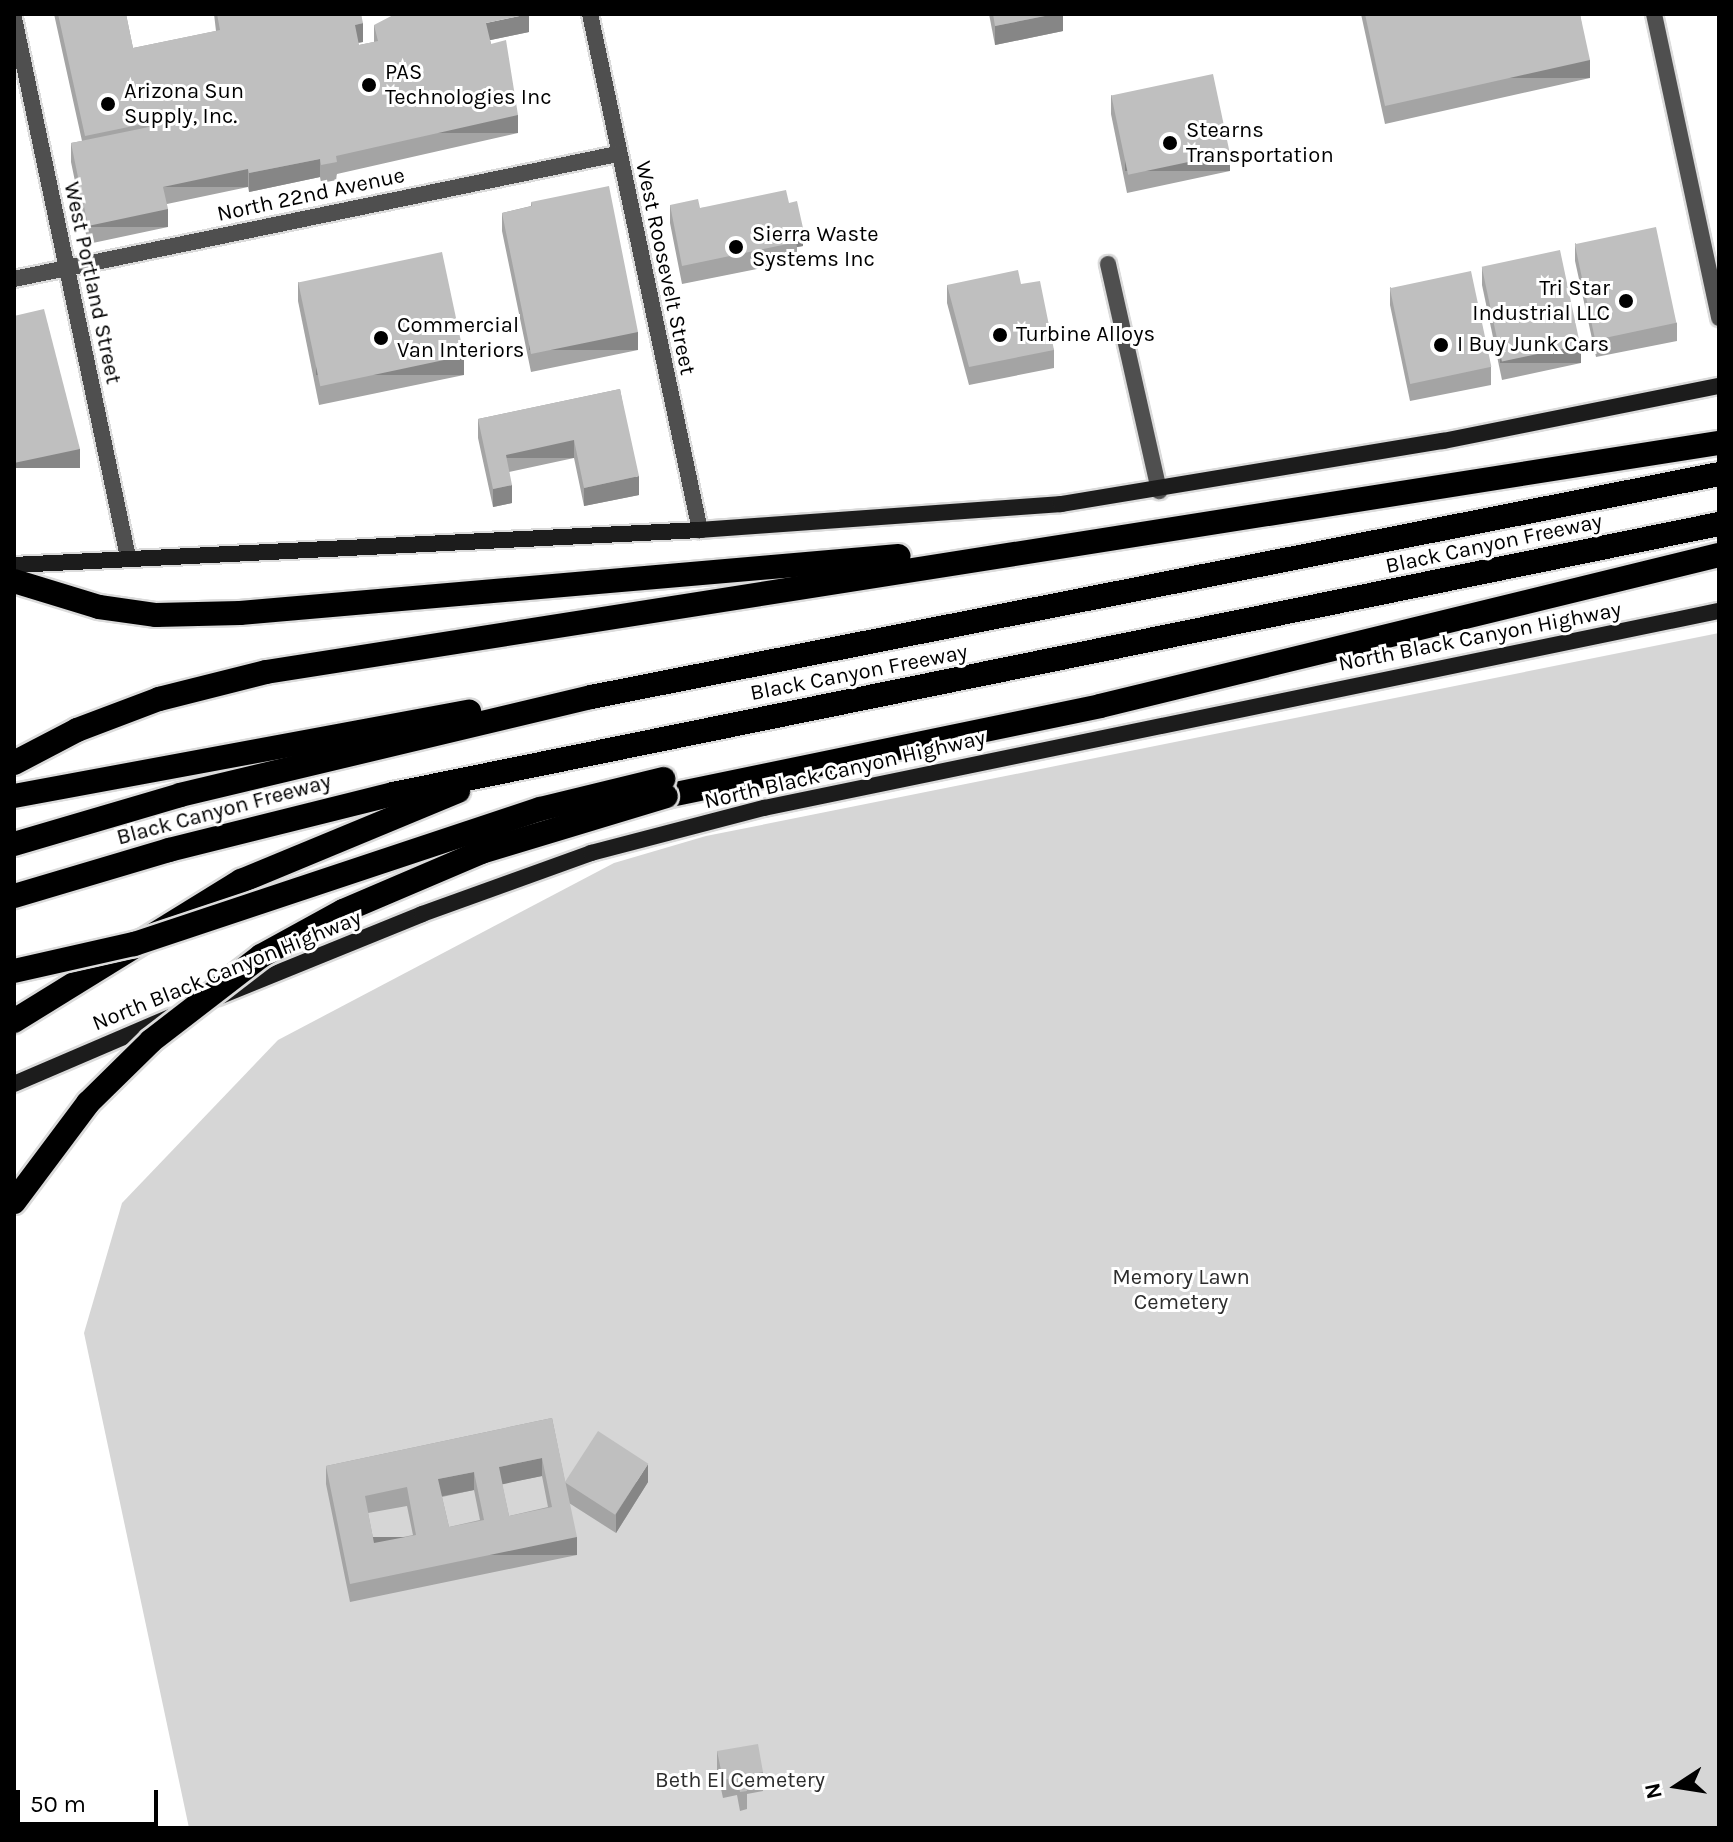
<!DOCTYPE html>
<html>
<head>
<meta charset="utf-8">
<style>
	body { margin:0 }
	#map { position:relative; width:1733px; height:1842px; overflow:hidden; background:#fff; font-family:Karla,sans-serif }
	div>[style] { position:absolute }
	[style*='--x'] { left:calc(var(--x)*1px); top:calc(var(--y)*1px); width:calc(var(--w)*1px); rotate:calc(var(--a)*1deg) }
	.green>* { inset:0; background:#d6d6d6 }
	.roads { filter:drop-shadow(2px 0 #dbdbdb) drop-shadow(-2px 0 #dbdbdb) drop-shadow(0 2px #dbdbdb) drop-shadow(0 -2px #dbdbdb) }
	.street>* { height:16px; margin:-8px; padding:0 8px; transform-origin:8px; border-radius:8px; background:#4f4f4f }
	.secondary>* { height:16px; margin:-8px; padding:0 8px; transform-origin:8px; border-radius:8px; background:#1c1c1c }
	.highway>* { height:24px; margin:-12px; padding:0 12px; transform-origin:12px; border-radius:12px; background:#000 }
	.bridges { filter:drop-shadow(2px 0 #dbdbdb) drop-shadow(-2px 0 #dbdbdb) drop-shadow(0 2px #dbdbdb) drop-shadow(0 -2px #dbdbdb) }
	.highway-bridge>* { height:24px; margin:-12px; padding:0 12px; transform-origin:12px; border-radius:12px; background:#000 }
	.wall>* { inset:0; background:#a4a4a4 }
	.shaded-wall>* { inset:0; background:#868686; transform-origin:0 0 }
	.building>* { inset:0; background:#bfbfbf; transform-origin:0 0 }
	.dots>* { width:22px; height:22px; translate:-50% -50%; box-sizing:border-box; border:4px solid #fff; border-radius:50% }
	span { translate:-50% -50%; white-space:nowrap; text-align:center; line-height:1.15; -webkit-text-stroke:6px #fff; paint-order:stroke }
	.poi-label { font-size:22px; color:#000 }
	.left { translate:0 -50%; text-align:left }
	.right { translate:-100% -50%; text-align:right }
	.street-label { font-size:22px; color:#000 }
	.park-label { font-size:22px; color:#2d2d2d }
	.frame { position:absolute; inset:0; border:16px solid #000; pointer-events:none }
	.north { position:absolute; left:1637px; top:1746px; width:80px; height:80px; -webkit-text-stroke:6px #fff; paint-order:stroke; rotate:258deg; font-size:22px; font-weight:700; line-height:32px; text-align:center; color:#000 }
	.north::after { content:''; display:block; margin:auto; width:28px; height:36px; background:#000; clip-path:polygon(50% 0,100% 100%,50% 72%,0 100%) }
	.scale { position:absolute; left:16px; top:1790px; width:142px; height:36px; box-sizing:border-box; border:4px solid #000; border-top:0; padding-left:10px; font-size:24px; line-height:28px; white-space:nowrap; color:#000; -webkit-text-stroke:6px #fff; paint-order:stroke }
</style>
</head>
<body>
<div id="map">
	<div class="green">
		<i style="clip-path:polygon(1719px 633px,1719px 1828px,189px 1828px,84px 1333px,122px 1203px,278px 1040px,614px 863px,706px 836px)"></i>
	</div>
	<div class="roads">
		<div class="street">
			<i style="--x:590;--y:14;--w:528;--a:77.97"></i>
			<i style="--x:1654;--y:14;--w:311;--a:77.9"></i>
			<i style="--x:14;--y:18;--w:551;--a:78.06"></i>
			<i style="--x:1108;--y:264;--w:233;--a:77.3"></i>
			<i style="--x:14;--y:279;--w:616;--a:-11.71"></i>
		</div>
		<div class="secondary">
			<i style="--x:14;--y:565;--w:687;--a:-2.92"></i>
			<i style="--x:700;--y:530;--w:362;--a:-4.1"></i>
			<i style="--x:1061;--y:504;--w:387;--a:-9.4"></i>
			<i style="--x:1443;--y:441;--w:281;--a:-11.3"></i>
			<i style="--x:218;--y:997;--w:220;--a:-22.1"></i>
			<i style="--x:422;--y:914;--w:180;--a:-19.8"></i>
			<i style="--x:591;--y:853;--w:179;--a:-14.6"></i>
			<i style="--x:764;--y:808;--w:975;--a:-11.66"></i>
			<i style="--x:14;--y:1084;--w:170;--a:-23.2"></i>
		</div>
		<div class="highway">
			<i style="--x:14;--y:581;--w:89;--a:17"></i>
			<i style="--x:99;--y:607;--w:58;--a:8"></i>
			<i style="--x:156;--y:615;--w:84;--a:-1.4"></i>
			<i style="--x:240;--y:613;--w:661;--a:-4.94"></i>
			<i style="--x:14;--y:763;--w:71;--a:-27.6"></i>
			<i style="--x:77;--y:730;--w:88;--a:-20.7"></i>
			<i style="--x:159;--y:699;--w:110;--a:-14.2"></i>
			<i style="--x:266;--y:672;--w:1471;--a:-8.96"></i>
			<i style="--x:14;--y:796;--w:463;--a:-10.5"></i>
			<i style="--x:666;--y:796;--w:443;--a:-11.7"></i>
			<i style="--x:1100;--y:706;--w:637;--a:-13.71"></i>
			<i style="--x:14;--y:844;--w:173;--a:-16.4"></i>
			<i style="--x:180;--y:795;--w:423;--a:-13.4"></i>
			<i style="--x:591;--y:697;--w:1150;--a:-11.18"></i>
			<i style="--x:14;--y:896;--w:162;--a:-16.5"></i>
			<i style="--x:169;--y:850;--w:231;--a:-14"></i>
			<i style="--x:393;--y:794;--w:1353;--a:-11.51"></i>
			<i style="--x:14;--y:1021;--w:267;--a:-31.7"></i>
			<i style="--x:241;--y:881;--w:235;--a:-22.5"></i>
		</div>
	</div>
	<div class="bridges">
		<div class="highway-bridge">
			<i style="--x:14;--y:971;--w:123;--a:-12.7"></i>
			<i style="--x:134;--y:944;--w:428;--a:-18.4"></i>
			<i style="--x:540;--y:809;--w:127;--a:-13.7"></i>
			<i style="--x:14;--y:1202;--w:124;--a:-53.2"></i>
			<i style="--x:88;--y:1103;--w:88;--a:-44.5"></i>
			<i style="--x:151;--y:1041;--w:139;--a:-37.7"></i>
			<i style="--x:261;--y:956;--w:94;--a:-28.8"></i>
			<i style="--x:343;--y:911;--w:150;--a:-23.1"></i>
			<i style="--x:481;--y:852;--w:193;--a:-16.8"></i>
		</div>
	</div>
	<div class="wall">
		<i style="clip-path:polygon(54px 14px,126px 14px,133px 48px,216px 31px,214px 14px,361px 14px,363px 42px,358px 43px,359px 45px,374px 42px,374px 25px,529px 32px,490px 40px,518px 133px,337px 174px,337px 180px,321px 183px,320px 177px,249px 192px,248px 187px,167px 204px,168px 227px,88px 244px,71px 162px,71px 143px,82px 141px)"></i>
		<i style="clip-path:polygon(989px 14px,1063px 14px,1063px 31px,995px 45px)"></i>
		<i style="clip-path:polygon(1361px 14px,1580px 14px,1590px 78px,1385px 124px)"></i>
		<i style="clip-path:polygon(1111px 95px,1230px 171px,1127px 193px,1111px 114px)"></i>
		<i style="clip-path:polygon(531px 202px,638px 350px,531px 372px,502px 231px,502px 213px,531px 206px)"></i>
		<i style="clip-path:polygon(789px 203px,803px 246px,797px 247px,797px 261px,682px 284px,670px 223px,670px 205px,700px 208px)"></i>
		<i style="clip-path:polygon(1575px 243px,1677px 323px,1677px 341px,1596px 357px,1575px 261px)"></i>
		<i style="clip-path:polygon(1482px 267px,1581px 363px,1502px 380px,1482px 285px)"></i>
		<i style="clip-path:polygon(298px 282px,464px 375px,319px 405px,298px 301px)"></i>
		<i style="clip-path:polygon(1021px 284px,1054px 350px,1054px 368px,969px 385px,947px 303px,947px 285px)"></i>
		<i style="clip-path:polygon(1390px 287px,1491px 367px,1491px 385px,1410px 401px,1390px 305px)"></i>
		<i style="clip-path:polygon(620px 389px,639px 495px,584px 506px,574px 458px,509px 472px,512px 503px,493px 507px,478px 438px,478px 419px)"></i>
		<i style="clip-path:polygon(evenodd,552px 1418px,565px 1482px,648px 1482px,616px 1533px,569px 1503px,577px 1555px,350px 1602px,326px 1484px,326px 1466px,552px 1418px,542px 1476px,548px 1507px,509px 1516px,502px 1484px,542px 1476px,552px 1418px,474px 1490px,480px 1520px,449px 1527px,442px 1497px,474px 1490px,552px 1418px,407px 1506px,413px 1535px,374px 1543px,368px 1513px,407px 1506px)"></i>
		<i style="clip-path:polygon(717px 1751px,763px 1772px,763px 1791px,747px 1794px,747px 1809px,740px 1811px,737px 1795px,723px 1798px,717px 1770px)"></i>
	</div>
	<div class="shaded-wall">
		<i style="clip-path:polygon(529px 14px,529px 32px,486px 41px,486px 23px)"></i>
		<i style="clip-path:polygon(1055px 14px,1063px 14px,1063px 31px,995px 45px,995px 26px)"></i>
		<i style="clip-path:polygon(363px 23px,363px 42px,355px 43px,355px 25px)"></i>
		<i style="left:1590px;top:60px;width:18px;height:210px;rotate:90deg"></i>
		<i style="left:518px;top:115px;width:18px;height:187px;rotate:90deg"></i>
		<i style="left:1230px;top:153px;width:18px;height:105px;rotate:90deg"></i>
		<i style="clip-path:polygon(320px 159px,320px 177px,249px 192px,249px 173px)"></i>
		<i style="left:248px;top:169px;width:18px;height:87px;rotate:90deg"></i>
		<i style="left:168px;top:209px;width:18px;height:82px;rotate:90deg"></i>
		<i style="clip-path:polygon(803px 228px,803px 246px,797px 247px,794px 230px)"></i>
		<i style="left:638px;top:332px;width:18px;height:109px;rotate:90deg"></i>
		<i style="left:1581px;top:345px;width:18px;height:81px;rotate:90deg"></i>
		<i style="left:464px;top:356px;width:19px;height:148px;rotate:90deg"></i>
		<i style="left:574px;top:440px;width:18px;height:70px;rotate:90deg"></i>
		<i style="left:80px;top:449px;width:19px;height:67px;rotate:90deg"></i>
		<i style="clip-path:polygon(639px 476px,639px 495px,584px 506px,584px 488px)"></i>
		<i style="clip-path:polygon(512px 485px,512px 503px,493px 507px,493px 489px)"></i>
		<i style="clip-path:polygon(542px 1458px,542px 1476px,499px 1485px,499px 1467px)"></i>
		<i style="clip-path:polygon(648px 1464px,648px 1482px,616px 1533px,616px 1514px)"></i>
		<i style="clip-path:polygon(474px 1472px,474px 1490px,438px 1497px,438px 1479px)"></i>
		<i style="left:577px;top:1537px;width:18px;height:232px;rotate:90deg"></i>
	</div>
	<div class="building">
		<i style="clip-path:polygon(58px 14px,126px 14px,133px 48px,220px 30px,217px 14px,361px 14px,363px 23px,355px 25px,359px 45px,378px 41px,374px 25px,395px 14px,529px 14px,486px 23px,491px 44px,506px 40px,518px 115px,336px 156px,337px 162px,321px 165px,320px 159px,249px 173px,248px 169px,163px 187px,168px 209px,88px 226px,71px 143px,149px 127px,148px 123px,85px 136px)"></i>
		<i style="clip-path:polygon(993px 14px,1055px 14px,995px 26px)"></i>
		<i style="clip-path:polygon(1365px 14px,1580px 14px,1590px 60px,1385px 106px)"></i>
		<i style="left:1213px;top:74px;width:81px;height:104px;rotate:78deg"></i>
		<i style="clip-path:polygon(609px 186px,638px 332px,531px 354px,502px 213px,532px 206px,531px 202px)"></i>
		<i style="clip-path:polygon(786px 190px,789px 203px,797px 201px,803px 228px,794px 230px,797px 242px,682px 266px,670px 205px,698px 199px,700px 208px)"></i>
		<i style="left:1656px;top:227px;width:98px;height:83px;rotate:78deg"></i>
		<i style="left:1560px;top:250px;width:97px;height:80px;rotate:78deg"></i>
		<i style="left:442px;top:252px;width:106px;height:147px;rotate:78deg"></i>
		<i style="clip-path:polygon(1018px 270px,1021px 284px,1040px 281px,1054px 350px,969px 367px,947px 285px)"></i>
		<i style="left:1471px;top:271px;width:98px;height:83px;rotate:78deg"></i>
		<i style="clip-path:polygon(44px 309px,80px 449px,14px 463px,14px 316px)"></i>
		<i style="clip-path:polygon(620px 389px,639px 476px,584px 488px,574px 440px,506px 455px,512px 485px,493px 489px,478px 419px)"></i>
		<i style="clip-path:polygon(evenodd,552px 1418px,577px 1537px,350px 1584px,326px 1466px,552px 1418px,542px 1458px,552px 1507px,509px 1516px,499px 1467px,542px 1458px,552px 1418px,474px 1472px,484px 1520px,449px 1527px,438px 1479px,474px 1472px,552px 1418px,407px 1487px,416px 1535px,374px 1543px,365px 1496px,407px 1487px)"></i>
		<i style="left:598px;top:1431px;width:60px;height:61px;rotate:33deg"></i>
		<i style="clip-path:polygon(758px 1744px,763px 1772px,744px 1776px,747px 1791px,740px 1792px,737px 1777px,723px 1780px,717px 1751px)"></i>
	</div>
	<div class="dots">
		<i style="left:369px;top:85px;background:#000"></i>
		<i style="left:108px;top:104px;background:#000"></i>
		<i style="left:1170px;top:143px;background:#000"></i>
		<i style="left:736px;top:247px;background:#000"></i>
		<i style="left:1626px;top:301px;background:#000"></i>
		<i style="left:1000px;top:335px;background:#000"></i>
		<i style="left:381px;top:338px;background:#000"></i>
		<i style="left:1441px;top:345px;background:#000"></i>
	</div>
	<div class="poi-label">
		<span class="left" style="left:385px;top:85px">PAS<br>Technologies Inc</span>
		<span class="left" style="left:124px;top:104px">Arizona Sun<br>Supply, Inc.</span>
		<span class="left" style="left:1186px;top:143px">Stearns<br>Transportation</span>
		<span class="left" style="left:752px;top:247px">Sierra Waste<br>Systems Inc</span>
		<span class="right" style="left:1610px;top:301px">Tri Star<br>Industrial LLC</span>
		<span class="left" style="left:397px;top:338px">Commercial<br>Van Interiors</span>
		<span class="left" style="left:1016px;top:335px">Turbine Alloys</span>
		<span class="left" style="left:1457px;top:345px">I Buy Junk Cars</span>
	</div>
	<div class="street-label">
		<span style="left:311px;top:195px;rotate:-12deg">North 22nd Avenue</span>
		<span style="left:665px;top:268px;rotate:78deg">West Roosevelt Street</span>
		<span style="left:92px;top:283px;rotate:78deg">West Portland Street</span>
		<span style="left:1494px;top:544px;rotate:-12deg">Black Canyon Freeway</span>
		<span style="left:1480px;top:637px;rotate:-11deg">North Black Canyon Highway</span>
		<span style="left:859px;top:673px;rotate:-11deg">Black Canyon Freeway</span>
		<span style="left:845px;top:770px;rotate:-13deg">North Black Canyon Highway</span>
		<span style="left:224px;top:810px;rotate:-15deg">Black Canyon Freeway</span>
		<span style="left:227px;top:971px;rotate:-22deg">North Black Canyon Highway</span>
	</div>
	<div class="park-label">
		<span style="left:1181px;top:1290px">Memory Lawn<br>Cemetery</span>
		<span style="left:740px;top:1781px">Beth El Cemetery</span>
	</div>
	<div class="frame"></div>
	<div class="north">N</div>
	<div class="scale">50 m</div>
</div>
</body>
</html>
